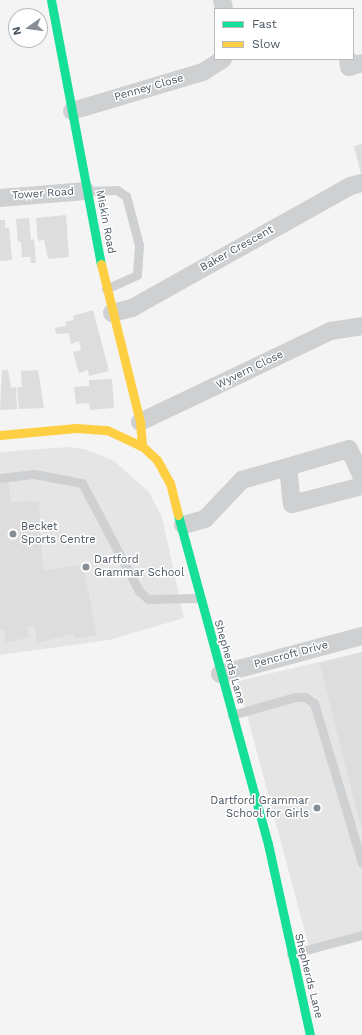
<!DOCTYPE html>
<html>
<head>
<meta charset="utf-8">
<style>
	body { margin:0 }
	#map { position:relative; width:362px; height:1035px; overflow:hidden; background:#f4f4f4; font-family:"Work Sans",sans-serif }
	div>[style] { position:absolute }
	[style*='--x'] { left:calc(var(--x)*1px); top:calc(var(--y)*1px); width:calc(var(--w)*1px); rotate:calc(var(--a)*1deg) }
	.education>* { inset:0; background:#e6e5e6 }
	.building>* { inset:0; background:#ddddde }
	.lane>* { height:9px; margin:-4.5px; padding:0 4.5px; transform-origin:4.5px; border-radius:4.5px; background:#ced0d2 }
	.street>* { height:18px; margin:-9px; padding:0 9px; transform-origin:9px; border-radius:9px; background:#ced0d2 }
	.fast>* { height:9px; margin:-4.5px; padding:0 4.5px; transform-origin:4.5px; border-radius:4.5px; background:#16e098 }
	.slow>* { height:9px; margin:-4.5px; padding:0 4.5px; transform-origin:4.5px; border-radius:4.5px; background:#ffcf43 }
	.dots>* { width:11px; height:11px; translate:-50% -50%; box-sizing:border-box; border:2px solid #fff; border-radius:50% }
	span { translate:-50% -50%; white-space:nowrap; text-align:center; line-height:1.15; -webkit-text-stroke:3px #fff; paint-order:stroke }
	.street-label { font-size:11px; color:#4a5661 }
	.poi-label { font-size:11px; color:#4a5661 }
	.left { translate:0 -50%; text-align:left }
	.right { translate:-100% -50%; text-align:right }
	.legend { position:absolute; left:214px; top:8px; width:140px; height:52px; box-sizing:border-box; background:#fff; border:1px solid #b7bbc0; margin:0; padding:5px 7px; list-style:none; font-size:12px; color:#4a5661 }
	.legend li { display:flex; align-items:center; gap:8px; height:20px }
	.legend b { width:20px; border:1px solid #b7bbc0 }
	.north { position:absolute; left:8px; top:8px; width:40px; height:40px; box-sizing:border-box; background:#fff; border:1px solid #b7bbc0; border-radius:50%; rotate:256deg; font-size:11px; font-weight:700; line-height:16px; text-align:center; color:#4a5661 }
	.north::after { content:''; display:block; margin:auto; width:14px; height:18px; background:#868d94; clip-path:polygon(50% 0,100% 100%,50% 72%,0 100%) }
</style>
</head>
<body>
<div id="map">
	<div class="education">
		<i style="clip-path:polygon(69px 447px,88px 450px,114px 461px,149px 492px,162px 517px,184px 618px,109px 640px,0 655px,0 452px)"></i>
		<i style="clip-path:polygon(362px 652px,362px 934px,310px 951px,238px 681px)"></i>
	</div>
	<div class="building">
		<i style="clip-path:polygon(362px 144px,362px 174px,361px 174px,354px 146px)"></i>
		<i style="clip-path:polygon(66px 215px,69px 257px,48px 259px,44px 240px,38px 241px,36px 218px)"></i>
		<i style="clip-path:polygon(29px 218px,31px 240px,34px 239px,36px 263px,31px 263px,30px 257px,22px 257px,21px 242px,18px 242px,16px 219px)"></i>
		<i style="clip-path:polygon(0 220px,5px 220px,5px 228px,9px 227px,12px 260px,0 261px)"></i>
		<i style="clip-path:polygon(93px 310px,109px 371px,89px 376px,88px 370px,79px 373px,73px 352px,81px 350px,79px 341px,71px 344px,69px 333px,56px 334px,55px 328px,66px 326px,65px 322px,74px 320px,73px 316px)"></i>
		<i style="clip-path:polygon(2px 370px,8px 370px,11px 388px,16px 387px,17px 409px,0 410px)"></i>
		<i style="clip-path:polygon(38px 370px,44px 408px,19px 409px,17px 387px,22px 387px,21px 371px)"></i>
		<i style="clip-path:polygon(112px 379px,114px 408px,90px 410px,89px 403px,76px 404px,74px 387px,89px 386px,89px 380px)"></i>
		<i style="clip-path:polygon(8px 481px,11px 502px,39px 501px,43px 570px,83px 565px,97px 635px,74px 638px,73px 634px,37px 643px,34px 626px,27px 627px,29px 638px,5px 642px,4px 630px,0 631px,0 482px)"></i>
		<i style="clip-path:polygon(362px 652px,362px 827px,361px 827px,320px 663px)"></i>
	</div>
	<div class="lane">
		<i style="--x:88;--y:191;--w:29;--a:-2"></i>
		<i style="--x:117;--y:190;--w:11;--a:34"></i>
		<i style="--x:126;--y:196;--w:51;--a:75.1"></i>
		<i style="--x:139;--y:245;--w:30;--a:94"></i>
		<i style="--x:137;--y:275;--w:34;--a:156"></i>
		<i style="--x:0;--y:478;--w:34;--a:-7"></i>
		<i style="--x:34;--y:474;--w:49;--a:10.6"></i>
		<i style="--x:82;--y:483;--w:122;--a:62.2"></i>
		<i style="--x:139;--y:591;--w:12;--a:42"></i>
		<i style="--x:148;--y:599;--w:51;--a:-1.1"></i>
		<i style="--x:232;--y:715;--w:66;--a:-15.9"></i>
		<i style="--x:295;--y:697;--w:10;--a:0"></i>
		<i style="--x:305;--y:697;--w:11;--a:34"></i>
		<i style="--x:314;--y:703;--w:167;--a:73.3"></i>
		<i style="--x:291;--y:954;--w:73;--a:-15"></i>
	</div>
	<div class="street">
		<i style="--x:222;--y:0;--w:9;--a:77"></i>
		<i style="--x:348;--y:59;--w:8;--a:83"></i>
		<i style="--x:349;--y:67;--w:14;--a:-17"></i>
		<i style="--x:72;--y:111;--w:137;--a:-16.6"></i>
		<i style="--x:203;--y:72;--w:24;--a:-33"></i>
		<i style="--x:0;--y:198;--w:86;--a:-4.7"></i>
		<i style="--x:112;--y:313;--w:21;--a:-14"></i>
		<i style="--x:132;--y:308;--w:250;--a:-29.2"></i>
		<i style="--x:350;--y:186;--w:12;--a:-14"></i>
		<i style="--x:140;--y:422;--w:212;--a:-25.5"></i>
		<i style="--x:331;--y:331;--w:31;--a:-9"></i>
		<i style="--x:288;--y:467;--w:37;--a:84"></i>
		<i style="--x:292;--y:504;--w:72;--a:-14.4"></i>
		<i style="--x:183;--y:525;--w:23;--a:-15"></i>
		<i style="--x:205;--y:519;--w:54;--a:-46.5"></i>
		<i style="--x:242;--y:480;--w:111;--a:-16.2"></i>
		<i style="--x:349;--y:449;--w:31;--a:65"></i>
		<i style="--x:220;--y:674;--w:147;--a:-15"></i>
	</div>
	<div class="fast">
		<i style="--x:51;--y:0;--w:269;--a:79.3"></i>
		<i style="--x:178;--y:515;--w:341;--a:74.7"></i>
		<i style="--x:268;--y:844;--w:196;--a:77.6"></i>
	</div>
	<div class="slow">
		<i style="--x:101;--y:264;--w:163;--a:76.1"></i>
		<i style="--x:140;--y:422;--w:24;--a:85"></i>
		<i style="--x:0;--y:435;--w:76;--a:-5.3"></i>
		<i style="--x:76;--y:428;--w:31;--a:4"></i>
		<i style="--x:107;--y:430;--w:38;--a:25"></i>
		<i style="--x:142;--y:446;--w:21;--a:43"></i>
		<i style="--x:157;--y:460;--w:26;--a:61"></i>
		<i style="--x:170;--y:483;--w:33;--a:76"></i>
	</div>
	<div class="dots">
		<i style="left:13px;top:534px;background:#868d94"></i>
		<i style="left:86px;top:567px;background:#868d94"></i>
		<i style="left:317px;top:808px;background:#868d94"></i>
	</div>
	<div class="street-label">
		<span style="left:149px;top:88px;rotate:-16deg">Penney Close</span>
		<span style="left:43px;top:194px;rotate:-4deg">Tower Road</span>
		<span style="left:105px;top:222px;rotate:79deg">Miskin Road</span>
		<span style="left:237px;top:249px;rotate:-29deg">Baker Crescent</span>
		<span style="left:250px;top:370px;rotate:-26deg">Wyvern Close</span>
		<span style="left:291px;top:655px;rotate:-15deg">Pencroft Drive</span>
		<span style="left:229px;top:662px;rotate:74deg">Shepherds Lane</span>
		<span style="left:308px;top:976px;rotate:76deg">Shepherds Lane</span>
	</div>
	<div class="poi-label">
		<span class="left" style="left:21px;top:534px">Becket<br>Sports Centre</span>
		<span class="left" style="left:94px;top:567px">Dartford<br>Grammar School</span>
		<span class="right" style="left:309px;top:808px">Dartford Grammar<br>School for Girls</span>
	</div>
	<ul class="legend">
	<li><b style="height:5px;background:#16e098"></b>Fast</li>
	<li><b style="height:5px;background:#ffcf43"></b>Slow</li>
	</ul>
	<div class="north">N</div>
</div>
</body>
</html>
